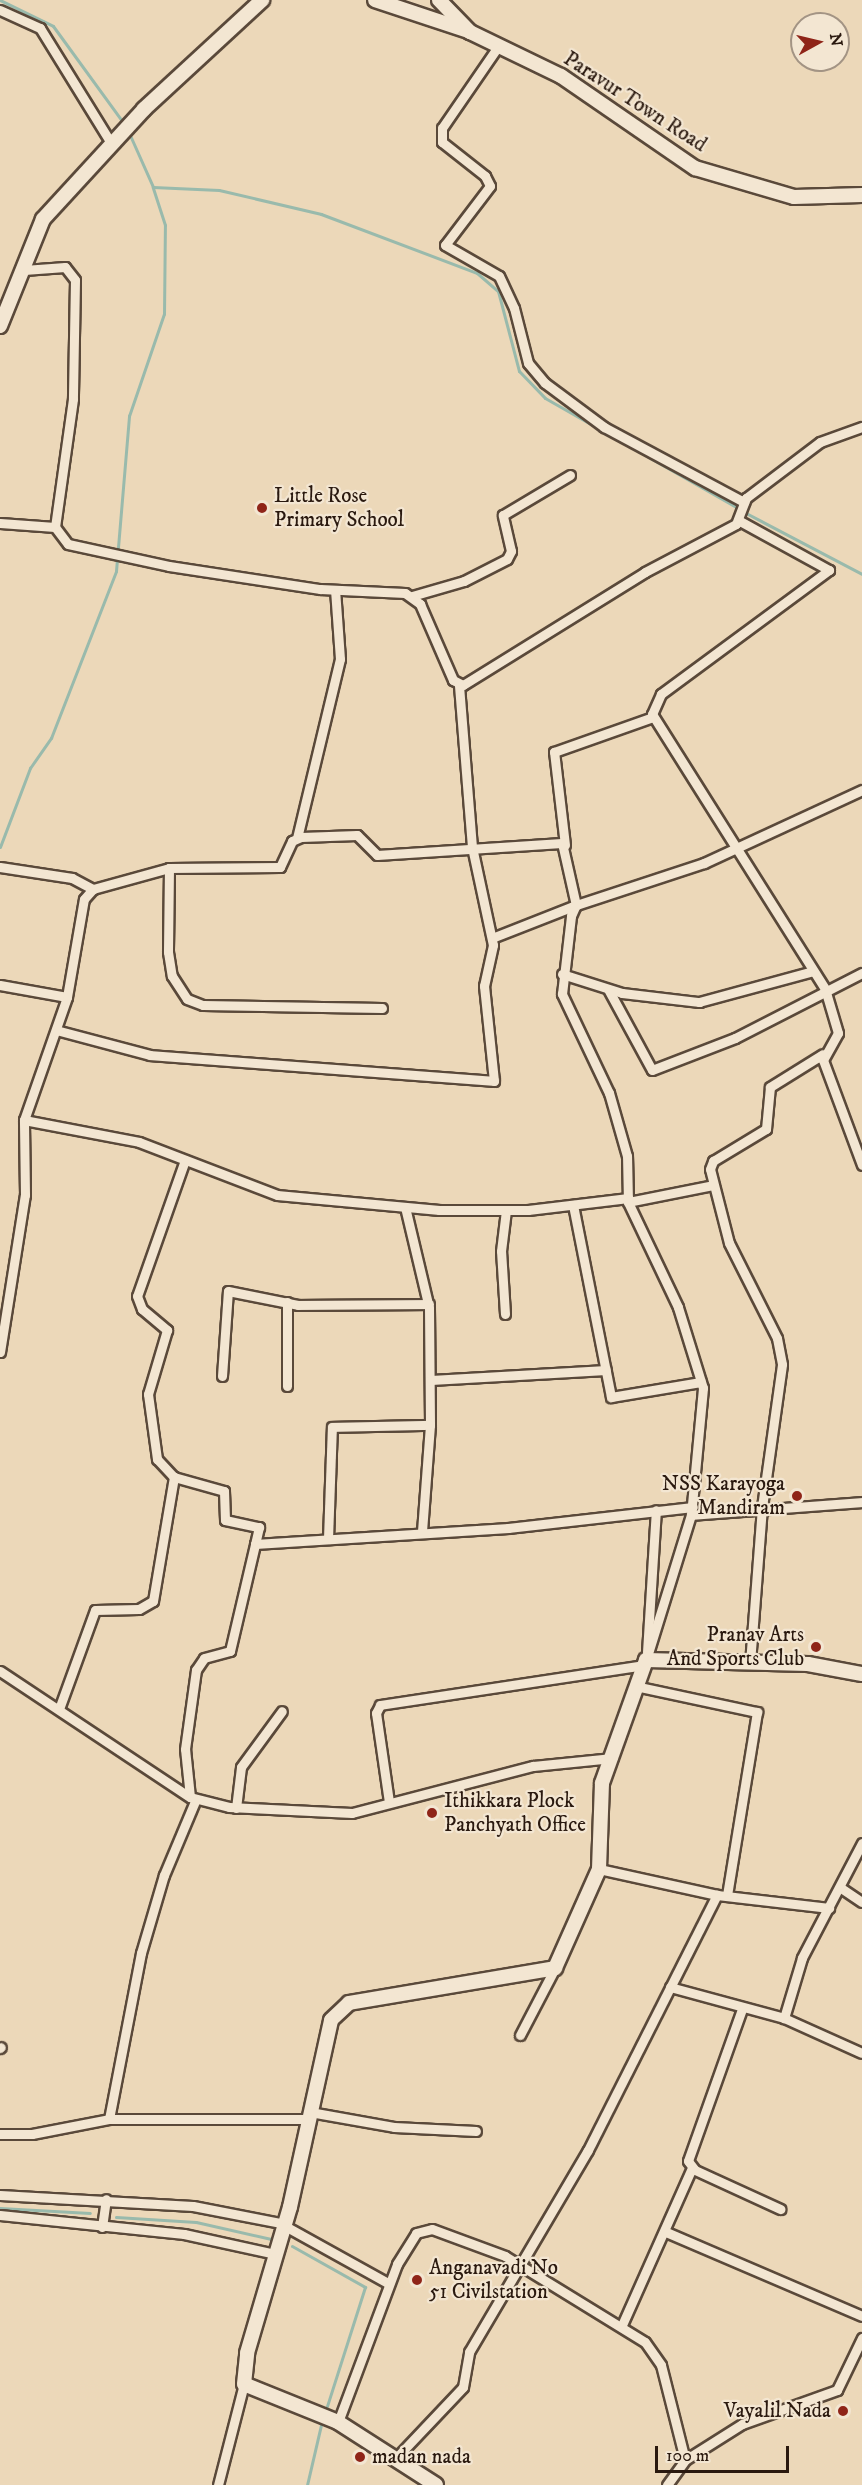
<!DOCTYPE html>
<html>
<head>
<meta charset="utf-8">
<style>
	body { margin:0 }
	#map { position:relative; width:862px; height:2485px; overflow:hidden; background:#ecd8b9; font-family:"IM FELL DW Pica",serif }
	div>[style] { position:absolute }
	[style*='--x'] { left:calc(var(--x)*1px); top:calc(var(--y)*1px); width:calc(var(--w)*1px); rotate:calc(var(--a)*1deg) }
	.stream>* { height:3px; margin:-1.5px; padding:0 1.5px; transform-origin:1.5px; border-radius:1.5px; background:#99baac }
	.roads { filter:drop-shadow(2px 0 #5a493a) drop-shadow(-2px 0 #5a493a) drop-shadow(0 2px #5a493a) drop-shadow(0 -2px #5a493a) }
	.street>* { height:9px; margin:-4.5px; padding:0 4.5px; transform-origin:4.5px; border-radius:4.5px; background:#f3e6d2 }
	.secondary>* { height:14px; margin:-7px; padding:0 7px; transform-origin:7px; border-radius:7px; background:#f3e6d2 }
	.dots>* { width:16px; height:16px; translate:-50% -50%; box-sizing:border-box; border:3px solid #f3e6d2; border-radius:50% }
	span { translate:-50% -50%; white-space:nowrap; text-align:center; line-height:1.15; -webkit-text-stroke:4.5px #f3e6d2; paint-order:stroke }
	.street-label { font-size:21px; color:#2a190f }
	.poi-label { font-size:21px; color:#2a190f }
	.left { translate:0 -50%; text-align:left }
	.right { translate:-100% -50%; text-align:right }
	.north { position:absolute; left:790px; top:12px; width:60px; height:60px; box-sizing:border-box; background:#f3e6d2; border:2px solid #a39484; border-radius:50%; rotate:82deg; font-size:16px; font-weight:700; line-height:24px; text-align:center; color:#2a190f }
	.north::after { content:''; display:block; margin:auto; width:21px; height:27px; background:#8f2418; clip-path:polygon(50% 0,100% 100%,50% 72%,0 100%) }
	.scale { position:absolute; left:655px; top:2446px; width:134px; height:27px; box-sizing:border-box; border:3px solid #2a190f; border-top:0; padding-left:8px; font-size:18px; line-height:21px; white-space:nowrap; color:#2a190f; -webkit-text-stroke:4px #f3e6d2; paint-order:stroke }
</style>
</head>
<body>
<div id="map">
	<div class="stream">
		<i style="--x:0;--y:0;--w:59;--a:26.1"></i>
		<i style="--x:53;--y:26;--w:122;--a:54"></i>
		<i style="--x:129;--y:133;--w:59;--a:66"></i>
		<i style="--x:153;--y:187;--w:66;--a:2.6"></i>
		<i style="--x:219;--y:190;--w:105;--a:13.2"></i>
		<i style="--x:321;--y:214;--w:167;--a:20.7"></i>
		<i style="--x:477;--y:273;--w:28;--a:41"></i>
		<i style="--x:498;--y:291;--w:83;--a:75.3"></i>
		<i style="--x:519;--y:371;--w:37;--a:46"></i>
		<i style="--x:545;--y:398;--w:222;--a:29.7"></i>
		<i style="--x:744;--y:512;--w:133;--a:27.7"></i>
		<i style="--x:0;--y:847;--w:85;--a:-69.2"></i>
		<i style="--x:30;--y:768;--w:37;--a:-55"></i>
		<i style="--x:51;--y:738;--w:179;--a:-68.7"></i>
		<i style="--x:116;--y:571;--w:156;--a:-85.2"></i>
		<i style="--x:129;--y:416;--w:108;--a:-71.1"></i>
		<i style="--x:164;--y:314;--w:89;--a:-89.4"></i>
		<i style="--x:165;--y:225;--w:40;--a:-108"></i>
		<i style="--x:0;--y:2208;--w:90;--a:3.2"></i>
		<i style="--x:116;--y:2217;--w:80;--a:3.6"></i>
		<i style="--x:196;--y:2222;--w:77;--a:12.8"></i>
		<i style="--x:292;--y:2246;--w:84;--a:29.3"></i>
		<i style="--x:365;--y:2287;--w:125;--a:107.7"></i>
		<i style="--x:307;--y:2485;--w:62;--a:-76.9"></i>
	</div>
	<div class="roads">
		<div class="street">
			<i style="--x:0;--y:10;--w:44;--a:24.2"></i>
			<i style="--x:40;--y:28;--w:135;--a:58.3"></i>
			<i style="--x:497;--y:48;--w:97;--a:124.5"></i>
			<i style="--x:442;--y:128;--w:14;--a:90"></i>
			<i style="--x:442;--y:142;--w:55;--a:38.3"></i>
			<i style="--x:485;--y:176;--w:11;--a:63"></i>
			<i style="--x:490;--y:186;--w:74;--a:127.3"></i>
			<i style="--x:445;--y:245;--w:62;--a:29.9"></i>
			<i style="--x:499;--y:276;--w:35;--a:65"></i>
			<i style="--x:514;--y:308;--w:57;--a:75.7"></i>
			<i style="--x:528;--y:363;--w:26;--a:50"></i>
			<i style="--x:545;--y:383;--w:74;--a:36.7"></i>
			<i style="--x:604;--y:427;--w:159;--a:28.2"></i>
			<i style="--x:24;--y:270;--w:41;--a:-4.2"></i>
			<i style="--x:65;--y:267;--w:16;--a:52"></i>
			<i style="--x:75;--y:280;--w:119;--a:91"></i>
			<i style="--x:73;--y:399;--w:129;--a:98"></i>
			<i style="--x:738;--y:520;--w:104;--a:28.8"></i>
			<i style="--x:829;--y:570;--w:209;--a:143.6"></i>
			<i style="--x:661;--y:694;--w:22;--a:114"></i>
			<i style="--x:652;--y:714;--w:325;--a:57.8"></i>
			<i style="--x:825;--y:989;--w:46;--a:73.5"></i>
			<i style="--x:838;--y:1033;--w:31;--a:119"></i>
			<i style="--x:823;--y:1060;--w:112;--a:69.6"></i>
			<i style="--x:0;--y:523;--w:55;--a:4.2"></i>
			<i style="--x:55;--y:527;--w:21;--a:53"></i>
			<i style="--x:68;--y:544;--w:103;--a:12.3"></i>
			<i style="--x:169;--y:566;--w:153;--a:8.7"></i>
			<i style="--x:320;--y:589;--w:85;--a:2.7"></i>
			<i style="--x:405;--y:593;--w:19;--a:36"></i>
			<i style="--x:420;--y:604;--w:83;--a:66.5"></i>
			<i style="--x:453;--y:680;--w:11;--a:27"></i>
			<i style="--x:463;--y:685;--w:214;--a:-31.8"></i>
			<i style="--x:645;--y:572;--w:103;--a:-27.8"></i>
			<i style="--x:736;--y:524;--w:28;--a:-69"></i>
			<i style="--x:746;--y:498;--w:93;--a:-37.1"></i>
			<i style="--x:820;--y:442;--w:45;--a:-19.7"></i>
			<i style="--x:412;--y:596;--w:54;--a:-16.1"></i>
			<i style="--x:464;--y:581;--w:48;--a:-27.1"></i>
			<i style="--x:507;--y:559;--w:9;--a:-63"></i>
			<i style="--x:511;--y:551;--w:37;--a:-103"></i>
			<i style="--x:503;--y:515;--w:78;--a:-30.8"></i>
			<i style="--x:297;--y:838;--w:184;--a:-76.5"></i>
			<i style="--x:340;--y:659;--w:69;--a:-94.1"></i>
			<i style="--x:565;--y:845;--w:94;--a:-96.7"></i>
			<i style="--x:554;--y:752;--w:105;--a:-19.5"></i>
			<i style="--x:0;--y:867;--w:73;--a:8.7"></i>
			<i style="--x:72;--y:878;--w:24;--a:28"></i>
			<i style="--x:169;--y:868;--w:84;--a:90.7"></i>
			<i style="--x:168;--y:952;--w:24;--a:81"></i>
			<i style="--x:172;--y:976;--w:27;--a:57"></i>
			<i style="--x:187;--y:999;--w:17;--a:21"></i>
			<i style="--x:203;--y:1005;--w:179;--a:1"></i>
			<i style="--x:562;--y:974;--w:63;--a:17.6"></i>
			<i style="--x:622;--y:993;--w:78;--a:6.7"></i>
			<i style="--x:699;--y:1002;--w:118;--a:-15.2"></i>
			<i style="--x:0;--y:985;--w:68;--a:10.2"></i>
			<i style="--x:608;--y:989;--w:92;--a:61.5"></i>
			<i style="--x:652;--y:1070;--w:89;--a:-21.1"></i>
			<i style="--x:735;--y:1038;--w:143;--a:-27.1"></i>
			<i style="--x:56;--y:1030;--w:97;--a:14.9"></i>
			<i style="--x:150;--y:1055;--w:345;--a:4.3"></i>
			<i style="--x:494;--y:1081;--w:96;--a:-96"></i>
			<i style="--x:484;--y:986;--w:42;--a:-77.6"></i>
			<i style="--x:493;--y:945;--w:100;--a:-102.1"></i>
			<i style="--x:472;--y:847;--w:163;--a:-94.6"></i>
			<i style="--x:24;--y:1120;--w:130;--a:-70.7"></i>
			<i style="--x:67;--y:997;--w:99;--a:-80.2"></i>
			<i style="--x:84;--y:899;--w:13;--a:-48"></i>
			<i style="--x:93;--y:889;--w:79;--a:-15.4"></i>
			<i style="--x:169;--y:868;--w:111;--a:-0.5"></i>
			<i style="--x:280;--y:867;--w:29;--a:-65"></i>
			<i style="--x:292;--y:841;--w:10;--a:-24"></i>
			<i style="--x:301;--y:837;--w:56;--a:-2"></i>
			<i style="--x:357;--y:835;--w:28;--a:45"></i>
			<i style="--x:377;--y:855;--w:185;--a:-3.7"></i>
			<i style="--x:562;--y:843;--w:64;--a:77.3"></i>
			<i style="--x:576;--y:905;--w:90;--a:158.6"></i>
			<i style="--x:185;--y:1160;--w:144;--a:109.4"></i>
			<i style="--x:137;--y:1296;--w:14;--a:69"></i>
			<i style="--x:142;--y:1309;--w:33;--a:40"></i>
			<i style="--x:167;--y:1330;--w:67;--a:106.5"></i>
			<i style="--x:148;--y:1394;--w:66;--a:82.1"></i>
			<i style="--x:157;--y:1459;--w:25;--a:47"></i>
			<i style="--x:174;--y:1477;--w:52;--a:15.6"></i>
			<i style="--x:224;--y:1491;--w:29;--a:88"></i>
			<i style="--x:225;--y:1520;--w:35;--a:12"></i>
			<i style="--x:259;--y:1527;--w:17;--a:103"></i>
			<i style="--x:628;--y:1202;--w:87;--a:-11.3"></i>
			<i style="--x:573;--y:1205;--w:196;--a:78.8"></i>
			<i style="--x:611;--y:1397;--w:91;--a:-9.5"></i>
			<i style="--x:405;--y:1207;--w:104;--a:76.6"></i>
			<i style="--x:429;--y:1308;--w:117;--a:89.5"></i>
			<i style="--x:430;--y:1425;--w:107;--a:94.3"></i>
			<i style="--x:505;--y:1314;--w:63;--a:-93.6"></i>
			<i style="--x:501;--y:1251;--w:41;--a:-83"></i>
			<i style="--x:0;--y:1352;--w:159;--a:-81"></i>
			<i style="--x:25;--y:1195;--w:75;--a:-90.8"></i>
			<i style="--x:24;--y:1120;--w:117;--a:10.8"></i>
			<i style="--x:139;--y:1142;--w:148;--a:21"></i>
			<i style="--x:277;--y:1195;--w:163;--a:5.3"></i>
			<i style="--x:439;--y:1210;--w:89;--a:0"></i>
			<i style="--x:528;--y:1210;--w:101;--a:-6.8"></i>
			<i style="--x:222;--y:1376;--w:85;--a:-86"></i>
			<i style="--x:228;--y:1291;--w:71;--a:11.3"></i>
			<i style="--x:298;--y:1305;--w:131;--a:-0.4"></i>
			<i style="--x:431;--y:1380;--w:175;--a:-3.3"></i>
			<i style="--x:287;--y:1386;--w:84;--a:-90"></i>
			<i style="--x:691;--y:1515;--w:171;--a:-4.3"></i>
			<i style="--x:328;--y:1539;--w:112;--a:-88"></i>
			<i style="--x:332;--y:1427;--w:98;--a:-1.2"></i>
			<i style="--x:647;--y:1652;--w:142;--a:-86.4"></i>
			<i style="--x:646;--y:1660;--w:152;--a:-72.8"></i>
			<i style="--x:691;--y:1515;--w:128;--a:-84.6"></i>
			<i style="--x:703;--y:1388;--w:85;--a:-107.2"></i>
			<i style="--x:678;--y:1307;--w:116;--a:-115.5"></i>
			<i style="--x:628;--y:1202;--w:46;--a:-91.2"></i>
			<i style="--x:627;--y:1156;--w:66;--a:-105.9"></i>
			<i style="--x:609;--y:1093;--w:110;--a:-115.4"></i>
			<i style="--x:562;--y:994;--w:79;--a:-83.4"></i>
			<i style="--x:571;--y:916;--w:12;--a:-66"></i>
			<i style="--x:576;--y:905;--w:135;--a:-18.2"></i>
			<i style="--x:704;--y:863;--w:174;--a:-24.8"></i>
			<i style="--x:750;--y:1663;--w:156;--a:-85.6"></i>
			<i style="--x:762;--y:1507;--w:144;--a:-82"></i>
			<i style="--x:782;--y:1364;--w:26;--a:-101"></i>
			<i style="--x:777;--y:1338;--w:106;--a:-116.8"></i>
			<i style="--x:729;--y:1243;--w:76;--a:-104.4"></i>
			<i style="--x:710;--y:1169;--w:9;--a:-69"></i>
			<i style="--x:713;--y:1161;--w:62;--a:-31.1"></i>
			<i style="--x:766;--y:1129;--w:42;--a:-84.6"></i>
			<i style="--x:770;--y:1087;--w:62;--a:-31.9"></i>
			<i style="--x:0;--y:1671;--w:228;--a:33.6"></i>
			<i style="--x:190;--y:1797;--w:40;--a:14.4"></i>
			<i style="--x:229;--y:1807;--w:123;--a:2.8"></i>
			<i style="--x:352;--y:1813;--w:187;--a:-14.6"></i>
			<i style="--x:533;--y:1766;--w:80;--a:-5.7"></i>
			<i style="--x:640;--y:1687;--w:120;--a:12.1"></i>
			<i style="--x:757;--y:1712;--w:186;--a:99.3"></i>
			<i style="--x:59;--y:1709;--w:105;--a:-70"></i>
			<i style="--x:95;--y:1610;--w:44;--a:-1.3"></i>
			<i style="--x:139;--y:1609;--w:16;--a:-30"></i>
			<i style="--x:153;--y:1601;--w:126;--a:-80.4"></i>
			<i style="--x:190;--y:1797;--w:48;--a:-95.9"></i>
			<i style="--x:185;--y:1749;--w:80;--a:-82.1"></i>
			<i style="--x:196;--y:1670;--w:14;--a:-56"></i>
			<i style="--x:204;--y:1658;--w:27;--a:-15"></i>
			<i style="--x:230;--y:1651;--w:110;--a:-76.8"></i>
			<i style="--x:255;--y:1544;--w:254;--a:-3.6"></i>
			<i style="--x:508;--y:1528;--w:186;--a:-6.5"></i>
			<i style="--x:389;--y:1802;--w:90;--a:-98.3"></i>
			<i style="--x:376;--y:1713;--w:9;--a:-63"></i>
			<i style="--x:380;--y:1705;--w:268;--a:-8.6"></i>
			<i style="--x:236;--y:1808;--w:41;--a:-83"></i>
			<i style="--x:241;--y:1767;--w:69;--a:-53.8"></i>
			<i style="--x:862;--y:1843;--w:130;--a:117.6"></i>
			<i style="--x:802;--y:1958;--w:63;--a:106.7"></i>
			<i style="--x:784;--y:2018;--w:85;--a:24.2"></i>
			<i style="--x:599;--y:1869;--w:121;--a:12.4"></i>
			<i style="--x:717;--y:1895;--w:113;--a:6.6"></i>
			<i style="--x:841;--y:1888;--w:25;--a:34"></i>
			<i style="--x:670;--y:1987;--w:118;--a:15.2"></i>
			<i style="--x:742;--y:2009;--w:161;--a:109.6"></i>
			<i style="--x:688;--y:2161;--w:11;--a:52"></i>
			<i style="--x:695;--y:2170;--w:94;--a:24.6"></i>
			<i style="--x:520;--y:2035;--w:76;--a:-62.4"></i>
			<i style="--x:0;--y:2048;--w:1;--a:-45"></i>
			<i style="--x:310;--y:2112;--w:85;--a:10.1"></i>
			<i style="--x:394;--y:2127;--w:82;--a:2.8"></i>
			<i style="--x:109;--y:2119;--w:169;--a:-79.1"></i>
			<i style="--x:141;--y:1953;--w:81;--a:-73.6"></i>
			<i style="--x:164;--y:1875;--w:82;--a:-67.2"></i>
			<i style="--x:0;--y:2134;--w:32;--a:0"></i>
			<i style="--x:32;--y:2134;--w:78;--a:-11"></i>
			<i style="--x:109;--y:2119;--w:200;--a:0"></i>
			<i style="--x:0;--y:2195;--w:193;--a:3.3"></i>
			<i style="--x:193;--y:2206;--w:95;--a:11"></i>
			<i style="--x:0;--y:2215;--w:185;--a:5.9"></i>
			<i style="--x:184;--y:2234;--w:94;--a:12.3"></i>
			<i style="--x:285;--y:2226;--w:118;--a:29"></i>
			<i style="--x:102;--y:2227;--w:28;--a:-82"></i>
			<i style="--x:666;--y:2232;--w:213;--a:23.2"></i>
			<i style="--x:622;--y:2325;--w:172;--a:-66"></i>
			<i style="--x:338;--y:2422;--w:169;--a:-69.5"></i>
			<i style="--x:397;--y:2264;--w:36;--a:-58"></i>
			<i style="--x:416;--y:2233;--w:16;--a:-14"></i>
			<i style="--x:432;--y:2229;--w:78;--a:20.3"></i>
			<i style="--x:505;--y:2256;--w:164;--a:31.6"></i>
			<i style="--x:645;--y:2342;--w:28;--a:55"></i>
			<i style="--x:661;--y:2365;--w:98;--a:75.8"></i>
			<i style="--x:395;--y:2459;--w:99;--a:-46.6"></i>
			<i style="--x:463;--y:2387;--w:36;--a:-80"></i>
			<i style="--x:469;--y:2352;--w:234;--a:-59.5"></i>
			<i style="--x:588;--y:2150;--w:286;--a:-63.2"></i>
			<i style="--x:218;--y:2485;--w:104;--a:-75.6"></i>
			<i style="--x:667;--y:2485;--w:31;--a:-54"></i>
			<i style="--x:685;--y:2460;--w:67;--a:-32.3"></i>
			<i style="--x:742;--y:2424;--w:101;--a:-19.7"></i>
			<i style="--x:837;--y:2390;--w:58;--a:-64.3"></i>
		</div>
		<div class="secondary">
			<i style="--x:375;--y:0;--w:98;--a:18.4"></i>
			<i style="--x:439;--y:0;--w:45;--a:45.9"></i>
			<i style="--x:470;--y:32;--w:101;--a:25.8"></i>
			<i style="--x:561;--y:76;--w:163;--a:34.5"></i>
			<i style="--x:695;--y:168;--w:103;--a:16.3"></i>
			<i style="--x:794;--y:197;--w:68;--a:-1.7"></i>
			<i style="--x:0;--y:326;--w:115;--a:-68.1"></i>
			<i style="--x:43;--y:219;--w:149;--a:-47.4"></i>
			<i style="--x:144;--y:109;--w:161;--a:-42.7"></i>
			<i style="--x:436;--y:2485;--w:117;--a:-147.3"></i>
			<i style="--x:338;--y:2422;--w:101;--a:-158"></i>
			<i style="--x:244;--y:2384;--w:31;--a:-84"></i>
			<i style="--x:247;--y:2353;--w:152;--a:-73.6"></i>
			<i style="--x:290;--y:2207;--w:191;--a:-77.6"></i>
			<i style="--x:331;--y:2020;--w:25;--a:-43"></i>
			<i style="--x:349;--y:2003;--w:209;--a:-9.6"></i>
			<i style="--x:555;--y:1968;--w:108;--a:-66"></i>
			<i style="--x:599;--y:1869;--w:86;--a:-88"></i>
			<i style="--x:602;--y:1783;--w:131;--a:-70.3"></i>
			<i style="--x:646;--y:1660;--w:162;--a:1.4"></i>
			<i style="--x:808;--y:1664;--w:55;--a:10.5"></i>
		</div>
	</div>
	<div class="dots">
		<i style="left:262px;top:508px;background:#8f2418"></i>
		<i style="left:797px;top:1496px;background:#8f2418"></i>
		<i style="left:816px;top:1647px;background:#8f2418"></i>
		<i style="left:432px;top:1813px;background:#8f2418"></i>
		<i style="left:417px;top:2280px;background:#8f2418"></i>
		<i style="left:843px;top:2411px;background:#8f2418"></i>
		<i style="left:360px;top:2457px;background:#8f2418"></i>
	</div>
	<div class="street-label">
		<span style="left:635px;top:102px;rotate:33deg">Paravur Town Road</span>
	</div>
	<div class="poi-label">
		<span class="left" style="left:274px;top:508px">Little Rose<br>Primary School</span>
		<span class="right" style="left:785px;top:1496px">NSS Karayoga<br>Mandiram</span>
		<span class="right" style="left:804px;top:1647px">Pranav Arts<br>And Sports Club</span>
		<span class="left" style="left:444px;top:1813px">Ithikkara Plock<br>Panchyath Office</span>
		<span class="left" style="left:429px;top:2280px">Anganavadi No<br>51 Civilstation</span>
		<span class="right" style="left:831px;top:2411px">Vayalil Nada</span>
		<span class="left" style="left:372px;top:2457px">madan nada</span>
	</div>
	<div class="north">N</div>
	<div class="scale">100 m</div>
</div>
</body>
</html>
